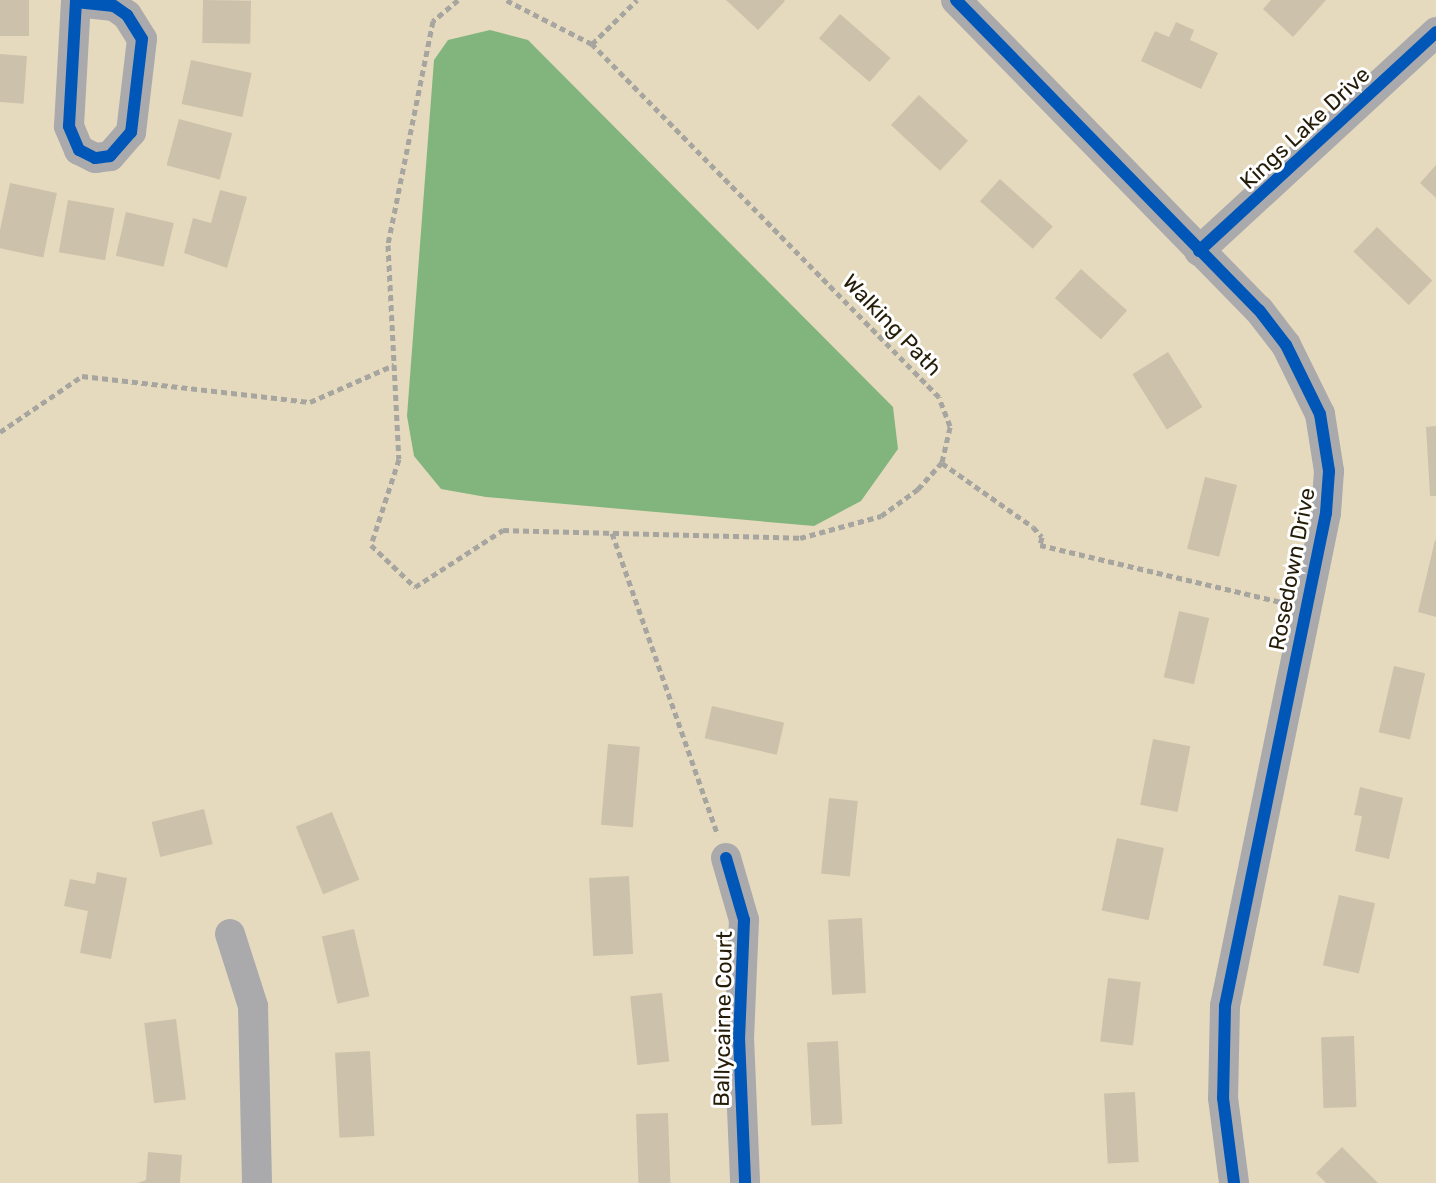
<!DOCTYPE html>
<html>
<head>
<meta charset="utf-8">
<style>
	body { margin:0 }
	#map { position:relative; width:1436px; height:1183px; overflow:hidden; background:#e6dabe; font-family:Rubik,sans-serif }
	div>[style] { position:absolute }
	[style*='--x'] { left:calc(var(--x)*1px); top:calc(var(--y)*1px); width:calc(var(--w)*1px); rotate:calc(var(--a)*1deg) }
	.water>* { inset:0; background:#82b57e }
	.building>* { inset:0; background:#ccc2ab; transform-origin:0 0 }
	.path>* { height:5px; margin-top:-2.5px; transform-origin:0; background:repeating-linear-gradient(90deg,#a7a5a0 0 6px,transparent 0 10px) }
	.minor>* { height:30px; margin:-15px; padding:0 15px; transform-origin:15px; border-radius:15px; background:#aaaaad }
	.cycleway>* { height:12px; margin:-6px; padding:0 6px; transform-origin:6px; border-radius:6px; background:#0057b8 }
	span { translate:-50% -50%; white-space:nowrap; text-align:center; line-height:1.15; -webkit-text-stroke:6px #fff; paint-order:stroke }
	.street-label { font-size:22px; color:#261d08 }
</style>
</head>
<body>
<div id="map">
	<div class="water">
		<i style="clip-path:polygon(490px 30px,528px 40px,893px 407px,898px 449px,861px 501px,814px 526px,486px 497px,441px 489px,414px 456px,407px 416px,434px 60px,448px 40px)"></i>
	</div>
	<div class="building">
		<i style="left:0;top:0;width:29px;height:36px"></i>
		<i style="left:203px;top:0;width:48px;height:43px;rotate:1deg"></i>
		<i style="clip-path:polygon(726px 0,784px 0,785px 1px,758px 30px)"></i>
		<i style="clip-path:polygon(1271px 0,1326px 0,1293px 37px,1263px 9px)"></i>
		<i style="left:840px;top:14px;width:67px;height:32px;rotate:41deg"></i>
		<i style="clip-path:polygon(1176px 22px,1194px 30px,1190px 40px,1218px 53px,1201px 89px,1141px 61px,1155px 31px,1169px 37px)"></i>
		<i style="left:0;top:54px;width:27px;height:48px;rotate:4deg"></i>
		<i style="left:191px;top:60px;width:62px;height:45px;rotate:12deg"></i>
		<i style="left:919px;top:95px;width:67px;height:41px;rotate:43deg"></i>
		<i style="left:179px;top:119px;width:55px;height:48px;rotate:15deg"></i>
		<i style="clip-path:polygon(1436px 165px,1436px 198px,1420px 183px)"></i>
		<i style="left:1000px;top:179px;width:71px;height:30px;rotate:42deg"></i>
		<i style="left:10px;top:183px;width:48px;height:66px;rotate:12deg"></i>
		<i style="clip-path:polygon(220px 190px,247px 197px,227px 268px,184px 253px,193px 218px,211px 223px)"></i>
		<i style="left:68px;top:200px;width:47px;height:53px;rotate:10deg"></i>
		<i style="left:126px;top:212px;width:49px;height:45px;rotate:13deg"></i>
		<i style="left:1377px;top:227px;width:77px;height:34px;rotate:44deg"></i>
		<i style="left:1081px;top:269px;width:62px;height:39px;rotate:42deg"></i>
		<i style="left:1168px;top:352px;width:65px;height:42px;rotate:58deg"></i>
		<i style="clip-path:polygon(1436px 426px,1436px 496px,1430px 496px,1426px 427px)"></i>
		<i style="left:1205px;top:477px;width:33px;height:74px;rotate:14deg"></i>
		<i style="clip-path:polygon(1435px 540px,1436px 541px,1436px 617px,1418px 612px)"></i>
		<i style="left:1179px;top:611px;width:31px;height:68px;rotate:13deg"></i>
		<i style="left:1394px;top:666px;width:32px;height:68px;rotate:13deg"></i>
		<i style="left:712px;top:706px;width:74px;height:33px;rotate:13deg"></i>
		<i style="left:1153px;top:739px;width:38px;height:67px;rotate:11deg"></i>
		<i style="left:608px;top:744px;width:32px;height:81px;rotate:5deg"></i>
		<i style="clip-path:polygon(1360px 787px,1403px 798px,1389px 859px,1355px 851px,1362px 816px,1354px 815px)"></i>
		<i style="left:829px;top:798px;width:29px;height:76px;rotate:6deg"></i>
		<i style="left:204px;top:809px;width:36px;height:54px;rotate:76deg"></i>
		<i style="left:332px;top:812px;width:73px;height:39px;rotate:68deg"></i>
		<i style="left:1117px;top:838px;width:48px;height:74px;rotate:12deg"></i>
		<i style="clip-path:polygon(97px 872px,127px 878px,111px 959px,80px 953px,88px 911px,64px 906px,70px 879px,95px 884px)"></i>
		<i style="left:629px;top:876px;width:78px;height:40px;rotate:87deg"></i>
		<i style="left:1339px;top:895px;width:37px;height:72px;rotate:13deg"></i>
		<i style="left:862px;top:918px;width:75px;height:34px;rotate:87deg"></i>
		<i style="left:354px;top:929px;width:69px;height:33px;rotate:77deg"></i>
		<i style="left:1108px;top:978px;width:33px;height:64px;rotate:7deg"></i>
		<i style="left:662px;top:993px;width:69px;height:32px;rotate:84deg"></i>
		<i style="left:176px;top:1019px;width:81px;height:32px;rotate:83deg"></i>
		<i style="left:1354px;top:1036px;width:71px;height:33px;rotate:88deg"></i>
		<i style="left:838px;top:1041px;width:83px;height:31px;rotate:87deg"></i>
		<i style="left:370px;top:1051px;width:85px;height:35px;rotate:87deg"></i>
		<i style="left:1135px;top:1092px;width:70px;height:31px;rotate:87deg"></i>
		<i style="left:668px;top:1113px;width:70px;height:32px;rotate:88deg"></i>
		<i style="clip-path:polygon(1342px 1147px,1378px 1183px,1326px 1183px,1316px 1173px)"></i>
		<i style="clip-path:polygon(148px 1152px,182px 1155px,180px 1183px,137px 1183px,146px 1180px)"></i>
	</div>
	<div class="path">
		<i style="--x:458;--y:0;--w:33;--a:140"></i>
		<i style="--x:433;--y:21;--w:228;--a:101.4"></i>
		<i style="--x:388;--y:245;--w:214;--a:87.1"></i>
		<i style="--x:399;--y:459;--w:90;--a:108"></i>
		<i style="--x:371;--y:545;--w:61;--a:43.7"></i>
		<i style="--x:415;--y:587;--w:105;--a:-32.9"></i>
		<i style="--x:503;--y:530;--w:297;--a:1.5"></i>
		<i style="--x:800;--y:538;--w:84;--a:-15.2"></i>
		<i style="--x:881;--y:516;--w:46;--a:-36.1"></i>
		<i style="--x:918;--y:489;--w:36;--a:-48"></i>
		<i style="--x:942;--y:462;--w:37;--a:-77"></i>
		<i style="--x:950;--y:426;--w:31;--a:-111"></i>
		<i style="--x:939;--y:397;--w:495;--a:-134.5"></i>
		<i style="--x:592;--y:44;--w:97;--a:-152.9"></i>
		<i style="--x:592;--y:44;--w:63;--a:-44.4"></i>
		<i style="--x:0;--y:432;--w:99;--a:-34.3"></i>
		<i style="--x:82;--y:376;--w:229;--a:6.5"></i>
		<i style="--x:310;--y:402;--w:92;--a:-23.8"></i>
		<i style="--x:942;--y:463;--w:111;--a:35.1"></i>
		<i style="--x:1033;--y:527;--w:13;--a:48"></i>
		<i style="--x:1042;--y:537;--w:8;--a:104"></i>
		<i style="--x:1040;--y:545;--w:249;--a:13.3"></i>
		<i style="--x:612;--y:533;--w:320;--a:70.7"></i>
	</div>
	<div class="minor">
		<i style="--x:956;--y:0;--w:433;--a:45.7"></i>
		<i style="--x:1259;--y:310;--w:44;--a:52.4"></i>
		<i style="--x:1286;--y:345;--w:77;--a:63.8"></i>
		<i style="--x:1320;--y:414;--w:58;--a:81"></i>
		<i style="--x:1329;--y:471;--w:42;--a:94.1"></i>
		<i style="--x:1326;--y:513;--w:503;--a:101.58"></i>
		<i style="--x:1225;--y:1006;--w:92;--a:91.2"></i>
		<i style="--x:1223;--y:1098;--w:86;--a:82.6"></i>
		<i style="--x:76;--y:2;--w:38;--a:6"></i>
		<i style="--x:114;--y:6;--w:16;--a:35"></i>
		<i style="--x:127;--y:15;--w:28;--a:58"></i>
		<i style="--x:142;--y:39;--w:94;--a:96.7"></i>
		<i style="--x:131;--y:132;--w:32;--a:131"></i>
		<i style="--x:110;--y:156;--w:15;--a:172"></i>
		<i style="--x:95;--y:158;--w:18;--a:-153"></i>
		<i style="--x:79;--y:150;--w:26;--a:-113"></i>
		<i style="--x:69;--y:126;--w:126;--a:-86.8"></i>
		<i style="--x:1199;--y:251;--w:323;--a:-42.7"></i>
		<i style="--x:726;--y:858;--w:65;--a:73.8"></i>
		<i style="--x:744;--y:920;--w:117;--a:92.4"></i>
		<i style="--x:739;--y:1037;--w:146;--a:87.6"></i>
		<i style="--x:230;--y:934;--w:76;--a:72.3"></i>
		<i style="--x:253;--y:1006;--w:177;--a:88.7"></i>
	</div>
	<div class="cycleway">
		<i style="--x:956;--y:0;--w:433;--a:45.7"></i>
		<i style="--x:1259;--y:310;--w:44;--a:52.4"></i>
		<i style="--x:1286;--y:345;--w:77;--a:63.8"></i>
		<i style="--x:1320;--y:414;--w:58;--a:81"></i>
		<i style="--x:1329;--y:471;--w:42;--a:94.1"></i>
		<i style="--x:1326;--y:513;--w:503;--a:101.58"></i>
		<i style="--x:1225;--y:1006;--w:92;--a:91.2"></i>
		<i style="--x:1223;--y:1098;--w:86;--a:82.6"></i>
		<i style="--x:76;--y:2;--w:38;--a:6"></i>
		<i style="--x:114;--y:6;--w:16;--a:35"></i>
		<i style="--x:127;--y:15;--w:28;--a:58"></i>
		<i style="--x:142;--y:39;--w:94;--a:96.7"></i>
		<i style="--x:131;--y:132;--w:32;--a:131"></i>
		<i style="--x:110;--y:156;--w:15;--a:172"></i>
		<i style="--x:95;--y:158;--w:18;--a:-153"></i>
		<i style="--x:79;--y:150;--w:26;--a:-113"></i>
		<i style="--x:69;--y:126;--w:126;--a:-86.8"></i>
		<i style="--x:1199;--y:251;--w:323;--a:-42.7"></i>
		<i style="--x:726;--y:858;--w:65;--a:73.8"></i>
		<i style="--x:744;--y:920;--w:117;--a:92.4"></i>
		<i style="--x:739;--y:1037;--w:146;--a:87.6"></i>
	</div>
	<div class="street-label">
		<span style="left:1305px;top:128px;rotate:-43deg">Kings Lake Drive</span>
		<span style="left:892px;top:325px;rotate:46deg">Walking Path</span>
		<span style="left:1292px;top:569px;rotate:-79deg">Rosedown Drive</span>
		<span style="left:723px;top:1019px;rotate:-89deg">Ballycairne Court</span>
	</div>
</div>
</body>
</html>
